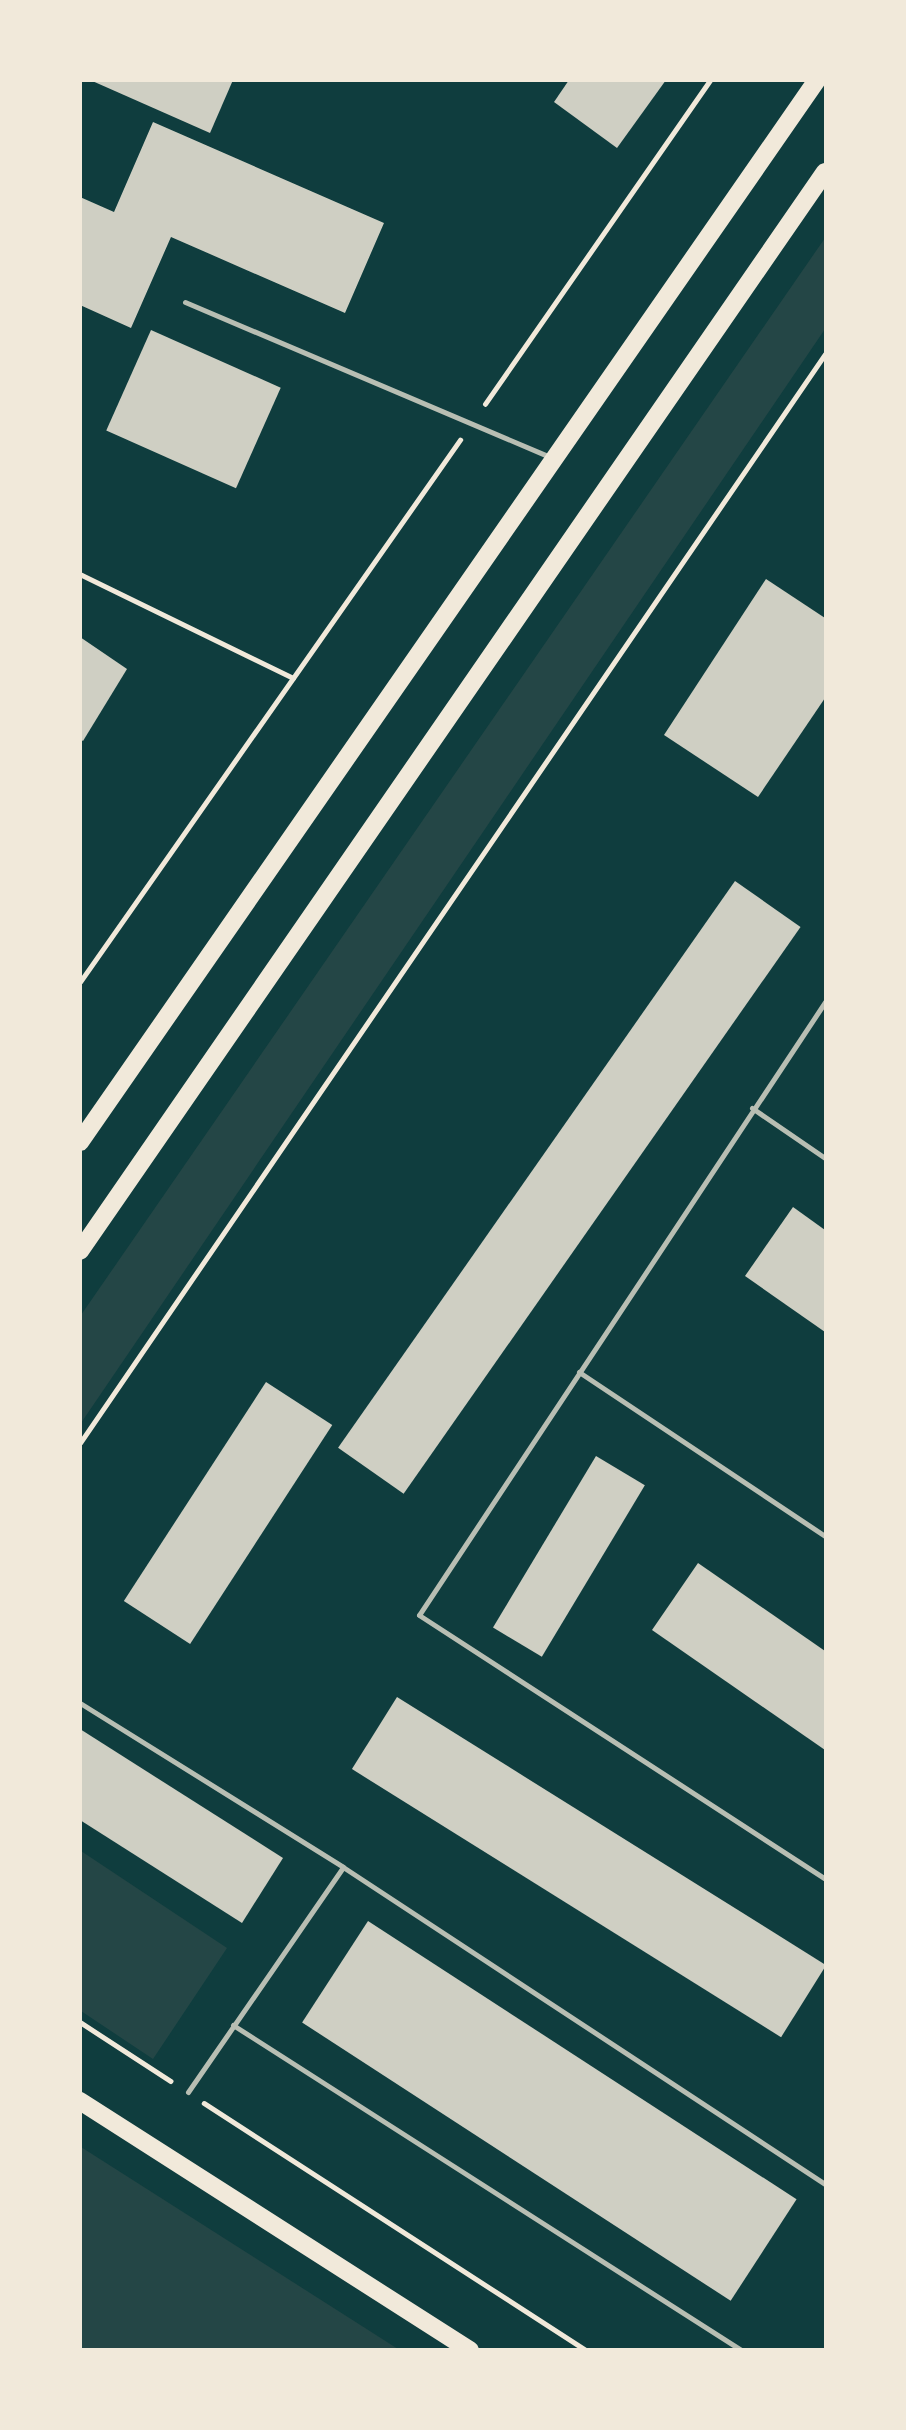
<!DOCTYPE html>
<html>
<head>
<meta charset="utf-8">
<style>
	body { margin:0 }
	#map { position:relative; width:906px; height:2430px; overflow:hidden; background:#0f3d3e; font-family:Ubuntu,sans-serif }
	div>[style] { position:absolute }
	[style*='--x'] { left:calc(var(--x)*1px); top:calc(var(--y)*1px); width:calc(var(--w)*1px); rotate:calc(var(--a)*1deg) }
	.green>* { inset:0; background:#244646 }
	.building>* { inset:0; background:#cfcfc3; transform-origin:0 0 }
	.path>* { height:4.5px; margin:-2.25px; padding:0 2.25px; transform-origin:2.25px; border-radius:2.25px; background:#f1e9da }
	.service>* { height:5px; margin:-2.5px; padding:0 2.5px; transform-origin:2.5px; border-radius:2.5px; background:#b8beb3 }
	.primary>* { height:18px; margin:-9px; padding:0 9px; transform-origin:9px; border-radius:9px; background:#f1e9da }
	span { translate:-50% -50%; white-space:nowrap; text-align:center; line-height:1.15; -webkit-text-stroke:5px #f1e9da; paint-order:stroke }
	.frame { position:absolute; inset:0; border:82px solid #f1e9da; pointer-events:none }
</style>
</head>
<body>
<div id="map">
	<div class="green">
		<i style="clip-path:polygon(825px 238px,825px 329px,81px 1423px,81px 1315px)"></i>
		<i style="clip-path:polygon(81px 1851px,227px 1948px,153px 2059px,81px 2011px)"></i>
		<i style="clip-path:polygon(81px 2147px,398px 2349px,81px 2349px)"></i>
	</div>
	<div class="building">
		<i style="clip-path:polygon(90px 80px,233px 80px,210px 133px)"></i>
		<i style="clip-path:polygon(569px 80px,666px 80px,617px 148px,554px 102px)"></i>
		<i style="clip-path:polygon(153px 122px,384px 223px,345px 313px,171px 237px,131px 328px,80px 305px,80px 197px,114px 212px)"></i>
		<i style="left:151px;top:330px;width:142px;height:110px;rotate:24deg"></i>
		<i style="clip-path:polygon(766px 579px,825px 618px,825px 698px,758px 797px,664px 735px)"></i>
		<i style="clip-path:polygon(80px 637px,127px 669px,83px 741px,80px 739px)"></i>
		<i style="left:735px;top:881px;width:80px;height:692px;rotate:35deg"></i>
		<i style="clip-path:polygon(793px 1207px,825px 1230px,825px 1332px,745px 1276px)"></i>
		<i style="left:266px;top:1382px;width:79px;height:261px;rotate:33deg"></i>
		<i style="left:596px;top:1456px;width:57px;height:200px;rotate:31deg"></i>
		<i style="clip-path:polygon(698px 1563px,825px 1651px,825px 1750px,652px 1630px)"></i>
		<i style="left:397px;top:1697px;width:506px;height:85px;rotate:32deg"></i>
		<i style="clip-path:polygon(80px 1729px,283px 1858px,242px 1923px,80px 1820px)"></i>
		<i style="left:368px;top:1921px;width:511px;height:121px;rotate:33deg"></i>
	</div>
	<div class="path">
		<i style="--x:485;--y:404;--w:394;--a:-55.2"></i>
		<i style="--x:80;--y:574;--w:237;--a:26"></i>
		<i style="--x:80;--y:982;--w:662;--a:-54.97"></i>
		<i style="--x:80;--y:1443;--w:1319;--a:-55.62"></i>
		<i style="--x:80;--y:2022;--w:108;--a:33"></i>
		<i style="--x:204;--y:2103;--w:455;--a:32.9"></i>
	</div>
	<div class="service">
		<i style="--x:185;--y:302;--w:397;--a:23"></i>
		<i style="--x:825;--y:1002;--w:735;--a:123.52"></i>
		<i style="--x:419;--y:1615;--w:484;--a:33"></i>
		<i style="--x:752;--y:1108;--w:88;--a:34.4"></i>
		<i style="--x:579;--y:1372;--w:296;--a:33.7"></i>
		<i style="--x:80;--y:1703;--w:310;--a:31.9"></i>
		<i style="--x:233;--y:2025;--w:603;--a:32.61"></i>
		<i style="--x:188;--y:2092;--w:273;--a:-55.4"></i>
		<i style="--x:343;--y:1867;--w:577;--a:33.33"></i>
	</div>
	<div class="primary">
		<i style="--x:80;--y:1142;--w:1293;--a:-55.24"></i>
		<i style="--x:80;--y:1251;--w:1311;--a:-55.38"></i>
		<i style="--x:80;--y:2101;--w:463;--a:32.6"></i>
	</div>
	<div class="frame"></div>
</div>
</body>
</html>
